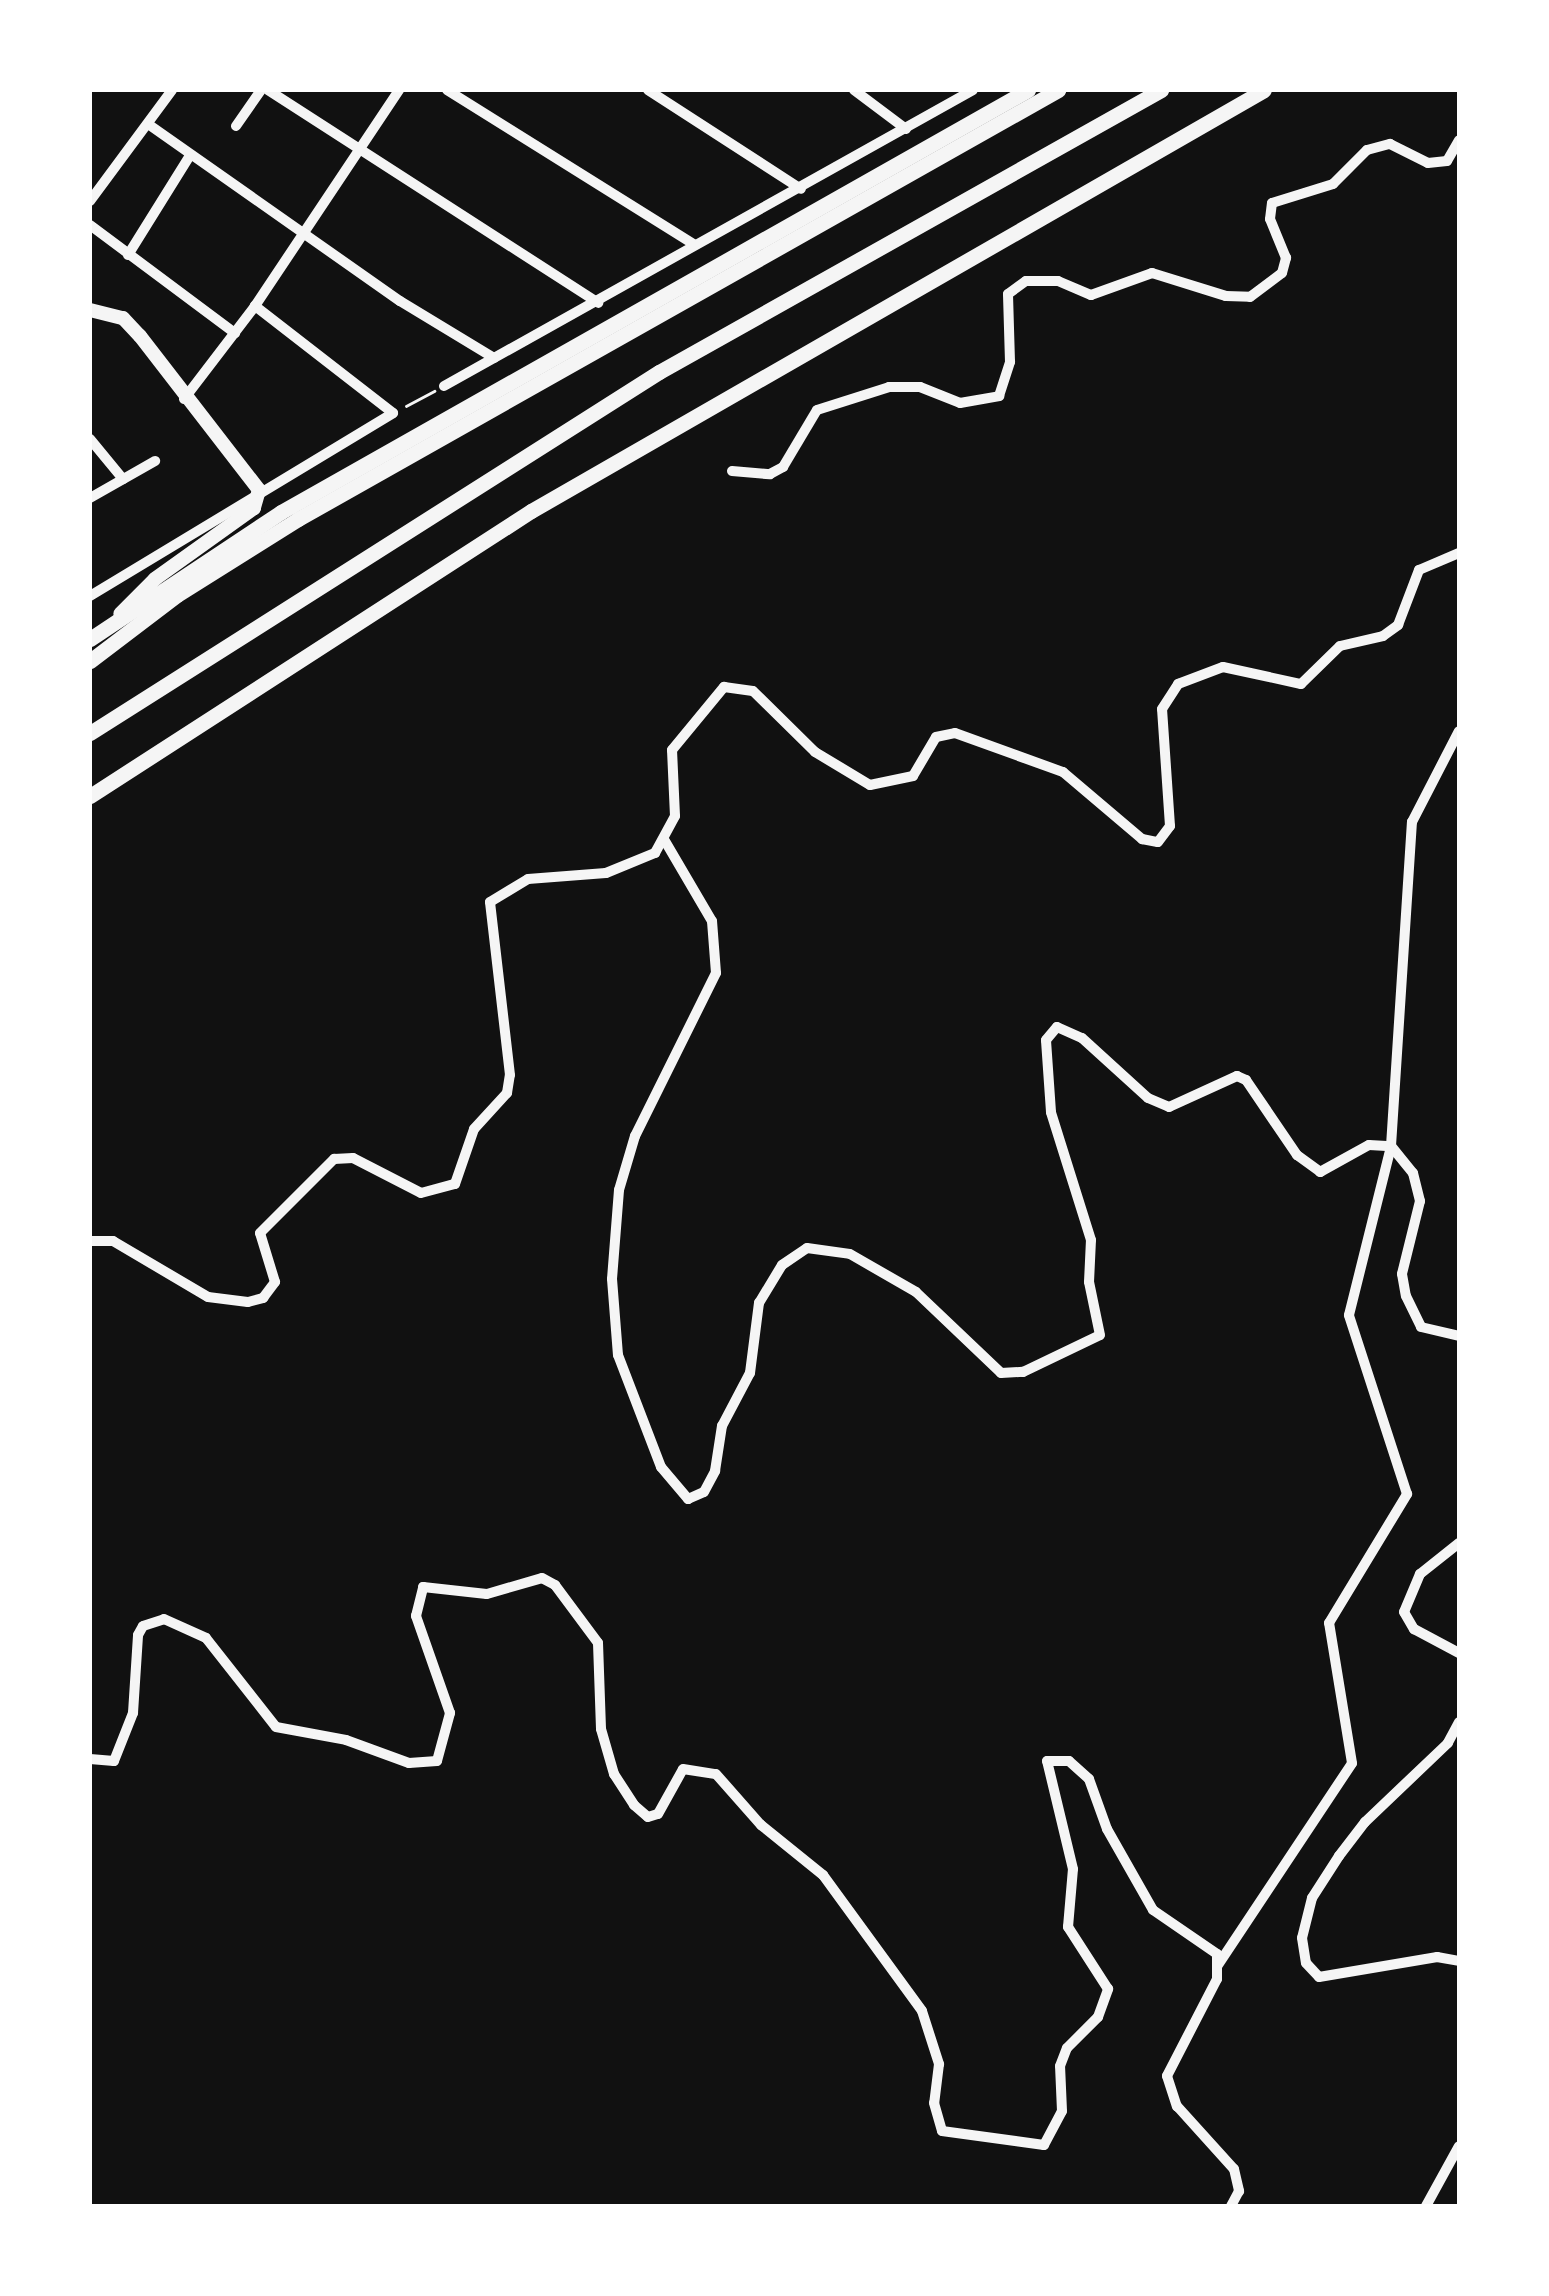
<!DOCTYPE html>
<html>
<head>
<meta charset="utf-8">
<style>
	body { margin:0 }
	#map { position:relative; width:1549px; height:2296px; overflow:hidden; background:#111; font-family:"PT Serif",serif }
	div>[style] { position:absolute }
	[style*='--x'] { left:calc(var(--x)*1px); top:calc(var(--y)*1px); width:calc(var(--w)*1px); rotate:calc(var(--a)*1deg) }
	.path>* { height:2.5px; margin:-1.25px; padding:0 1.25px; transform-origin:1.25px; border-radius:1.25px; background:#f5f5f5 }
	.minor>* { height:10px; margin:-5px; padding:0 5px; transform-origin:5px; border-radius:5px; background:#f5f5f5 }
	.secondary>* { height:14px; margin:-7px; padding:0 7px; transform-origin:7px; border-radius:7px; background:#f5f5f5 }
	.primary>* { height:15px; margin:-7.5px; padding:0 7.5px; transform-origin:7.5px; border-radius:7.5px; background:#f5f5f5 }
	.trunk>* { height:15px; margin:-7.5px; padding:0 7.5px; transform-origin:7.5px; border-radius:7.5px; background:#f5f5f5 }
	span { translate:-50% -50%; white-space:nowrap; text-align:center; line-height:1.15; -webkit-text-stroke:8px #fff; paint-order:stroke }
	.frame { position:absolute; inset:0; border:92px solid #fff; pointer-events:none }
</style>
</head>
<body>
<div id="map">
	<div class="path">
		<i style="--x:406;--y:406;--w:32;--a:-28"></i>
	</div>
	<div class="minor">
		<i style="--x:268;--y:90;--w:393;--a:32.8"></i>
		<i style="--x:447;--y:90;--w:292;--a:32"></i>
		<i style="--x:648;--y:90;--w:182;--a:32.9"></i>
		<i style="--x:854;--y:90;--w:65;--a:36.9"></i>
		<i style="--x:148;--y:124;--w:308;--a:35.1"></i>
		<i style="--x:400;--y:301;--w:110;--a:31.2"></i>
		<i style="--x:236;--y:126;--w:44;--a:-55.2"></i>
		<i style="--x:90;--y:201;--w:138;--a:-53.5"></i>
		<i style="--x:90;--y:225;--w:181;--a:36.7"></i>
		<i style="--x:128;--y:255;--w:115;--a:-58.1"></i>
		<i style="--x:444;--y:386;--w:606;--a:-29.23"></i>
		<i style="--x:184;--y:399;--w:117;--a:-52.6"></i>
		<i style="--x:255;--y:306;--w:260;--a:-56.3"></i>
		<i style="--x:90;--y:439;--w:52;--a:50.5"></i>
		<i style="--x:732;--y:471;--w:38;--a:5"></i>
		<i style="--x:770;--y:474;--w:15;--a:-28"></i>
		<i style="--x:783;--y:467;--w:66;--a:-59.2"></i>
		<i style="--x:817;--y:410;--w:76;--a:-17.7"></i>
		<i style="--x:889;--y:387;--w:31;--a:0"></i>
		<i style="--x:920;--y:387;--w:43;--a:21.8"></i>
		<i style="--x:960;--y:403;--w:40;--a:-10"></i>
		<i style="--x:999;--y:396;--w:36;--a:-72"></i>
		<i style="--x:1010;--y:362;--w:68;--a:-91.7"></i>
		<i style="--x:1008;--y:294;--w:22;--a:-36"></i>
		<i style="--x:1026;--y:281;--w:32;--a:0"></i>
		<i style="--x:1058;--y:281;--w:36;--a:23"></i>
		<i style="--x:1091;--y:295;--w:65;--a:-19.8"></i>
		<i style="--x:1152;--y:273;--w:77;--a:17.3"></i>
		<i style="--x:1226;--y:296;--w:24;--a:2"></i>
		<i style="--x:1250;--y:297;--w:40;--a:-37"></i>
		<i style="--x:1282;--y:273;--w:16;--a:-75"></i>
		<i style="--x:1286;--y:258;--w:42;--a:-112.3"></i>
		<i style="--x:1270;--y:219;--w:16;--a:-83"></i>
		<i style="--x:1272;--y:203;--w:64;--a:-17.3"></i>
		<i style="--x:1333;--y:184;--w:48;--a:-45"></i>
		<i style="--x:1367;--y:150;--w:24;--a:-15"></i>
		<i style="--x:1390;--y:144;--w:42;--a:26.6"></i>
		<i style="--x:1428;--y:163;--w:19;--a:-6"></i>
		<i style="--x:1447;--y:161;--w:24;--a:-60"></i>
		<i style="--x:90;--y:498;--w:75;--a:-29.6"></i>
		<i style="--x:90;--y:596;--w:354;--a:-31.1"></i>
		<i style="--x:393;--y:413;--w:175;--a:-142.2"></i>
		<i style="--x:665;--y:841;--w:93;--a:59.6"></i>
		<i style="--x:712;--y:921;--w:52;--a:85.6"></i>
		<i style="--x:716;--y:973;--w:182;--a:116.4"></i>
		<i style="--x:635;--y:1136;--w:56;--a:106.5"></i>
		<i style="--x:619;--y:1190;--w:89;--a:94.5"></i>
		<i style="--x:612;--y:1279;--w:76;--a:85.5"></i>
		<i style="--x:618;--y:1355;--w:120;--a:69"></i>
		<i style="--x:661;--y:1467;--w:42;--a:49.8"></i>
		<i style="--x:688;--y:1499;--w:17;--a:-24"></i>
		<i style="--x:704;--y:1492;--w:24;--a:-62"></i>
		<i style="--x:715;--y:1471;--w:46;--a:-81.2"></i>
		<i style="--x:722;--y:1426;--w:60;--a:-62.2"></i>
		<i style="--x:750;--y:1373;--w:71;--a:-82.7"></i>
		<i style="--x:759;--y:1303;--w:44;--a:-58.8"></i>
		<i style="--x:782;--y:1265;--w:30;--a:-34"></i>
		<i style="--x:807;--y:1248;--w:43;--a:7.9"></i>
		<i style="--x:850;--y:1254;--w:76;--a:29.9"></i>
		<i style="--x:916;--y:1292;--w:117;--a:43.6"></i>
		<i style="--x:1001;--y:1373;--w:22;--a:-3"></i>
		<i style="--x:1023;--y:1372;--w:85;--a:-25.7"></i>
		<i style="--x:1100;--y:1335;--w:54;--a:-101.7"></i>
		<i style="--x:1089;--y:1282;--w:42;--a:-87.3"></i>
		<i style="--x:1091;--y:1240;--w:134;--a:-107.4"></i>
		<i style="--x:1051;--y:1112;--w:72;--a:-94"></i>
		<i style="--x:1046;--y:1040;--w:17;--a:-50"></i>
		<i style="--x:1057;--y:1027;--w:27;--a:24"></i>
		<i style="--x:1082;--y:1038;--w:89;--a:42.3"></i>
		<i style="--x:1148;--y:1098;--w:23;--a:23"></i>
		<i style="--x:1169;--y:1107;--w:75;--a:-24.5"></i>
		<i style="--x:1237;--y:1076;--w:10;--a:24"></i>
		<i style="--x:1246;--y:1080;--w:91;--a:55.8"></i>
		<i style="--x:1297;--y:1155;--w:29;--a:36"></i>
		<i style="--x:1320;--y:1172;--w:56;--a:-28.9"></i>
		<i style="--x:1369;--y:1145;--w:22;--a:3"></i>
		<i style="--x:1391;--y:1146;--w:35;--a:51"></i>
		<i style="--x:1413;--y:1173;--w:29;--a:76"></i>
		<i style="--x:1420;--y:1201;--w:75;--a:103.9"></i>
		<i style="--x:1402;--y:1274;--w:22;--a:80"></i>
		<i style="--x:1406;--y:1296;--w:34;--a:64"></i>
		<i style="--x:1421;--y:1327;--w:39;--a:13"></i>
		<i style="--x:90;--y:1241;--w:23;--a:0"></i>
		<i style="--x:113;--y:1241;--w:110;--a:30.5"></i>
		<i style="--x:208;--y:1297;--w:40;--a:7.1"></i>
		<i style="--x:248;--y:1302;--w:16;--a:-15"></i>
		<i style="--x:263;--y:1298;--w:20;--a:-53"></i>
		<i style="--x:275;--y:1282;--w:51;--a:-107"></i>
		<i style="--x:260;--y:1233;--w:105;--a:-45"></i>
		<i style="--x:334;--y:1159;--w:19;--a:-3"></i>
		<i style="--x:353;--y:1158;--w:76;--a:27.2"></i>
		<i style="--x:421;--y:1193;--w:35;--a:-15"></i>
		<i style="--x:455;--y:1184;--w:58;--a:-70.9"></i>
		<i style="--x:474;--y:1129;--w:49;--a:-47.5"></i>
		<i style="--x:507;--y:1093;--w:18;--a:-81"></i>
		<i style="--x:510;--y:1075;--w:174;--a:-96.6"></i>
		<i style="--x:490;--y:902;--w:44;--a:-31.2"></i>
		<i style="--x:528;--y:879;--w:78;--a:-4.4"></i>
		<i style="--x:606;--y:873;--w:53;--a:-22.2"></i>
		<i style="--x:655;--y:853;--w:42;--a:-61.6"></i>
		<i style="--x:675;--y:816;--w:66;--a:-92.6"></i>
		<i style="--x:672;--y:750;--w:82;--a:-50.5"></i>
		<i style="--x:724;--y:687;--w:29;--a:8"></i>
		<i style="--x:753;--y:691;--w:87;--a:44.5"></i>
		<i style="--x:815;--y:752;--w:64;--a:31"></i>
		<i style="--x:870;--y:785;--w:44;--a:-11.8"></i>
		<i style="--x:913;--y:776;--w:45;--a:-59.5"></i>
		<i style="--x:936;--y:737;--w:19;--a:-12"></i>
		<i style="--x:955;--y:733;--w:115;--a:19.9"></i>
		<i style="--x:1063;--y:772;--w:104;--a:40.3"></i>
		<i style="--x:1142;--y:839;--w:16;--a:11"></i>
		<i style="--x:1158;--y:842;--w:20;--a:-53"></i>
		<i style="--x:1170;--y:826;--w:117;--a:-93.9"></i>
		<i style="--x:1162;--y:709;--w:30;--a:-57"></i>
		<i style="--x:1178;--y:684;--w:48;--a:-20.7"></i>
		<i style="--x:1223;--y:667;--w:80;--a:12.3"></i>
		<i style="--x:1301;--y:684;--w:54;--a:-44.3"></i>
		<i style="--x:1340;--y:646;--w:44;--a:-13.1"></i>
		<i style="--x:1383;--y:636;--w:19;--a:-36"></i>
		<i style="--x:1398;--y:625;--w:59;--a:-69.1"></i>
		<i style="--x:1419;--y:570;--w:43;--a:-23"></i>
		<i style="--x:1459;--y:1543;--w:50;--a:141.5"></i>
		<i style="--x:1420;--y:1574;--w:41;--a:112.8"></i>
		<i style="--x:1404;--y:1612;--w:20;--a:60"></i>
		<i style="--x:1414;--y:1629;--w:51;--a:28.1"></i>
		<i style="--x:1459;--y:1722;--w:24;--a:118"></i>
		<i style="--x:1448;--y:1743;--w:115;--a:136.4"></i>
		<i style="--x:1365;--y:1822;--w:43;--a:127.4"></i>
		<i style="--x:1339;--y:1856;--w:50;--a:122.7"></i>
		<i style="--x:1312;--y:1898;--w:41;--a:104"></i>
		<i style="--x:1302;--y:1938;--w:25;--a:81"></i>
		<i style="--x:1306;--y:1963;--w:19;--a:47"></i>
		<i style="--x:1319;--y:1977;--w:120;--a:-9.6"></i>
		<i style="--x:1437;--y:1957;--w:22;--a:10"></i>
		<i style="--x:90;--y:1759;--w:24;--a:5"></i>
		<i style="--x:114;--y:1761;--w:52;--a:-68.4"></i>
		<i style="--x:133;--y:1713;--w:78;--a:-86.3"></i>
		<i style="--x:138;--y:1635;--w:10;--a:-61"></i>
		<i style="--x:143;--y:1626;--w:22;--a:-18"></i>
		<i style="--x:164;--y:1619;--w:46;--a:24.3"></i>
		<i style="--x:206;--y:1638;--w:113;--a:51.8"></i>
		<i style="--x:276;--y:1727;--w:71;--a:10.5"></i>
		<i style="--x:346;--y:1740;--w:67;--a:20.1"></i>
		<i style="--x:409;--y:1763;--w:28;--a:-4"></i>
		<i style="--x:437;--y:1761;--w:50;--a:-74.8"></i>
		<i style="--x:450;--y:1713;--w:103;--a:-109.3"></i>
		<i style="--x:416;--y:1616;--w:30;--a:-76"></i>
		<i style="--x:423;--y:1587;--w:64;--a:6.2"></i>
		<i style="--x:487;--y:1594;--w:57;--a:-16.2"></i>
		<i style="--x:542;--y:1578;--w:15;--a:28"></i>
		<i style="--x:555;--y:1585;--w:72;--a:53.4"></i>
		<i style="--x:598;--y:1643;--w:86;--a:88"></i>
		<i style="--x:601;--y:1729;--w:47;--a:73.9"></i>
		<i style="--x:614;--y:1774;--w:37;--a:57"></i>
		<i style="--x:634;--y:1805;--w:18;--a:41"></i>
		<i style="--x:648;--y:1817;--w:10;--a:-17"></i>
		<i style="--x:658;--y:1814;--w:51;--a:-60.9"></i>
		<i style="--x:683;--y:1769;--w:33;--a:9"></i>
		<i style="--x:716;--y:1774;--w:68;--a:48.6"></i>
		<i style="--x:761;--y:1825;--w:80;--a:38.9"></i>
		<i style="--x:823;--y:1875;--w:168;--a:53.9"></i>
		<i style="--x:922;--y:2011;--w:56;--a:72.2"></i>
		<i style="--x:939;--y:2064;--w:39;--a:97"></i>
		<i style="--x:934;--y:2103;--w:29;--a:74"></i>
		<i style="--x:942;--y:2131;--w:103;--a:7.8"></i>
		<i style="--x:1044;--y:2145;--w:38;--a:-62"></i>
		<i style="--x:1062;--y:2111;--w:45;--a:-92.5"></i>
		<i style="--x:1060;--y:2066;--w:19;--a:-69"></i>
		<i style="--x:1067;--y:2048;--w:44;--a:-45"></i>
		<i style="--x:1098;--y:2017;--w:30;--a:-70"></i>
		<i style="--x:1108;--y:1989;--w:74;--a:-122.8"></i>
		<i style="--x:1068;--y:1927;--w:58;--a:-85.1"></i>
		<i style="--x:1073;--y:1869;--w:111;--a:-103.5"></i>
		<i style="--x:1047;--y:1761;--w:22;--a:0"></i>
		<i style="--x:1069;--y:1761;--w:27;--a:42"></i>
		<i style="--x:1089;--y:1779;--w:53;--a:70.2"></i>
		<i style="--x:1107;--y:1829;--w:93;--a:60.4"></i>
		<i style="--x:1153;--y:1910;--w:78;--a:34.5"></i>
		<i style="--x:1217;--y:1954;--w:25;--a:90"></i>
		<i style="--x:1217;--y:1979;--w:109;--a:117.3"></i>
		<i style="--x:1167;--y:2076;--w:32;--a:72"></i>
		<i style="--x:1177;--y:2106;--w:85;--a:47.9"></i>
		<i style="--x:1234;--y:2169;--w:23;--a:77"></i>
		<i style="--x:1239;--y:2191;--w:17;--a:118"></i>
		<i style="--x:1218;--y:1965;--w:242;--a:-56.4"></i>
		<i style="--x:1352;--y:1763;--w:142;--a:-99.3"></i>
		<i style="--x:1329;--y:1623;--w:151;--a:-58.8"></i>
		<i style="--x:1407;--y:1494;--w:188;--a:-108"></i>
		<i style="--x:1349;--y:1315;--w:174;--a:-76"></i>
		<i style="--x:1391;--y:1146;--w:325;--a:-86.3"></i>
		<i style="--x:1412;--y:822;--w:102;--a:-62.7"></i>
		<i style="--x:1426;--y:2206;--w:68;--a:-61.2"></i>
	</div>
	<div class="secondary">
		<i style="--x:90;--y:310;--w:34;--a:14"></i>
		<i style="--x:123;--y:318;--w:25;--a:47"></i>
		<i style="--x:140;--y:336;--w:195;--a:52.3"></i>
		<i style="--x:259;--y:490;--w:19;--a:106"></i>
		<i style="--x:254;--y:508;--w:122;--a:144.4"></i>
		<i style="--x:155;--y:579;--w:49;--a:135"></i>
	</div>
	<div class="primary">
		<i style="--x:90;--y:639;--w:229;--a:-33.6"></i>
		<i style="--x:281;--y:512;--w:858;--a:-29.46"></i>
		<i style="--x:90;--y:661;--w:109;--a:-37.2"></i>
		<i style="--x:177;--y:595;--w:143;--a:-32.1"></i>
		<i style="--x:298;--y:519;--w:873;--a:-29.44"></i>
	</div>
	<div class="trunk">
		<i style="--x:90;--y:733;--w:674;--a:-32.39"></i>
		<i style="--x:659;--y:372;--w:576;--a:-29.33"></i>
		<i style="--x:90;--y:796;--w:525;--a:-32.87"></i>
		<i style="--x:531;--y:511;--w:845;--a:-29.87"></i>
	</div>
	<div class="frame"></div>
</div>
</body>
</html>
